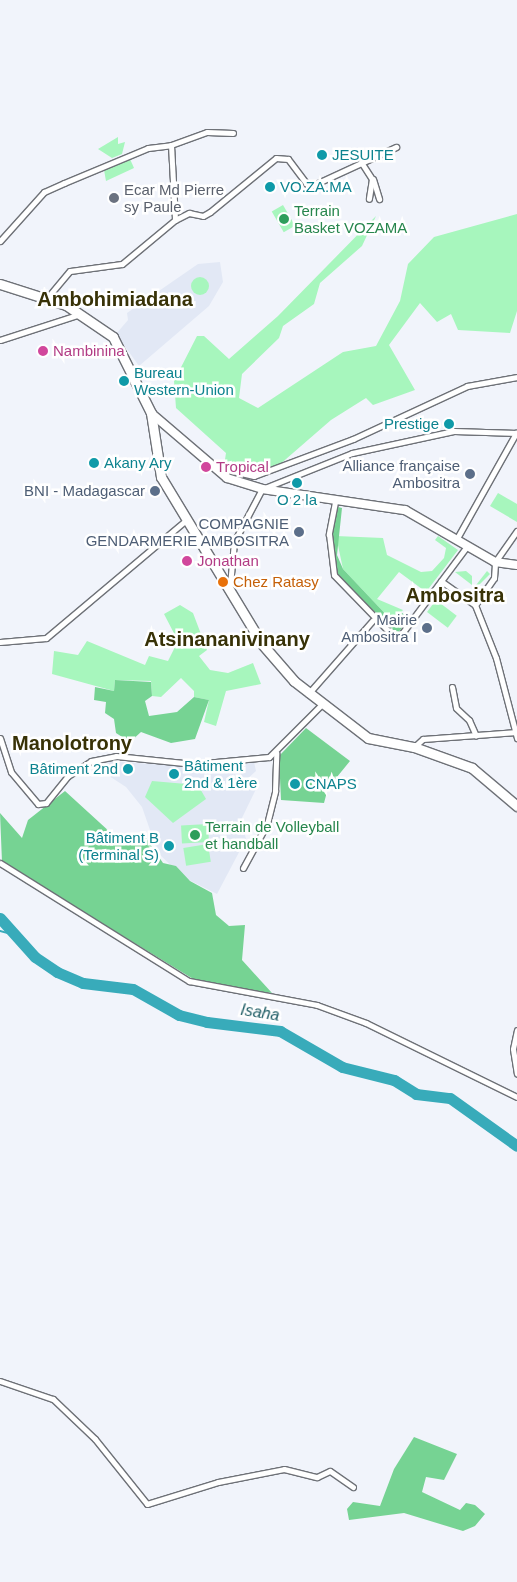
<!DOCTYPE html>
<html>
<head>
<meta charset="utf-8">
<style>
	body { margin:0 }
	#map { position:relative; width:517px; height:1582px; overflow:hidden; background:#f1f4fb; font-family:Helvetica,sans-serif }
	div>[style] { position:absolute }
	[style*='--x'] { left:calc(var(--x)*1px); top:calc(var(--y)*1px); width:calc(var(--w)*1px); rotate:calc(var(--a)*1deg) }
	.built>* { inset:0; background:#e2e8f5 }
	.green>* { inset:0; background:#a7f6bd; transform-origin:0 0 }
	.round { border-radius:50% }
	.forest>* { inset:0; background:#76d393 }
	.stream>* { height:2px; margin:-1px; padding:0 1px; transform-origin:1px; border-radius:1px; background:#38abba }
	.river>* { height:11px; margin:-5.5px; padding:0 5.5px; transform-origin:5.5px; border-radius:5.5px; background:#38abba }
	.roads { filter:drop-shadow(1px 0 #6e7177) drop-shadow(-1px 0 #6e7177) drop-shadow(0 1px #6e7177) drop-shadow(0 -1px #6e7177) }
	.street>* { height:5px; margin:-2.5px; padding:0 2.5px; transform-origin:2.5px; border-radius:2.5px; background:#fff }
	.secondary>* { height:8px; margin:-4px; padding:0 4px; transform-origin:4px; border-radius:4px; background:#fff }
	.primary>* { height:9px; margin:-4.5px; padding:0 4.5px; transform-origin:4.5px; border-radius:4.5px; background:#fff }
	.dots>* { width:14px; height:14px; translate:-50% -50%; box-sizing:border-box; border:2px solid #fff; border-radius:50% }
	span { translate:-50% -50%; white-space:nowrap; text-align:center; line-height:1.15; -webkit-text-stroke:5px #fff; paint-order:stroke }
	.culture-label { font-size:15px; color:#0d838f }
	.left { translate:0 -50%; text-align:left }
	.right { translate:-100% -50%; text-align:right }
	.worship-label { font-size:15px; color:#5b616d }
	.leisure-label { font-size:15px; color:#27864d }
	.hotel-label { font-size:15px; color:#b23c85 }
	.service-label { font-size:15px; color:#4e5e75 }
	.food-label { font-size:15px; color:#c56008 }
	.water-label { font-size:16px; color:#205e66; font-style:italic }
	.district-label { font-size:20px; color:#383207; font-weight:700 }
</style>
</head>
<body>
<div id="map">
	<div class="built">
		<i style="clip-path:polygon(220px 262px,223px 282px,209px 306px,139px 366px,116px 334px,128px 320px,127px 313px,198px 264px)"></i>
		<i style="clip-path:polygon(107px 761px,194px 767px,254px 762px,256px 771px,245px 781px,256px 789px,241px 820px,246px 839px,217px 894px,183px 877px,158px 853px,142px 807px,126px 787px,106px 774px)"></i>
	</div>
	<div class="green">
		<i style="clip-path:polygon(118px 137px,118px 144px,125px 142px,122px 154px,112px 158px,98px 149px)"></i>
		<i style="clip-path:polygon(130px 159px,134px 168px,106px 181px,104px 170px)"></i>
		<i style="left:283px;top:205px;width:24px;height:13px;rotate:60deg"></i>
		<i style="clip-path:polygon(517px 214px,517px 311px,510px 333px,458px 330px,451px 314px,437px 322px,420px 303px,389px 345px,415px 390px,373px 405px,366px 398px,331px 420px,278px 466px,251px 474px,224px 466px,226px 453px,176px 408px,174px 381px,197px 336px,204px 336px,229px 359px,278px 316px,376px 216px,362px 246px,320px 283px,314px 304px,283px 326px,279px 338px,242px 374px,239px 398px,258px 408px,343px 352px,376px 346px,400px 301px,408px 264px,434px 237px)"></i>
		<i class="round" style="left:191px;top:277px;width:18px;height:18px"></i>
		<i style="clip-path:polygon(498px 493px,517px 504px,517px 522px,490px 506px)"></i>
		<i style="clip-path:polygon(336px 536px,383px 538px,387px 555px,421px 572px,432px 571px,444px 558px,446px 548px,435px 540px,438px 536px,458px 550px,426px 592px,399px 572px,377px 599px,403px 610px,393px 622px,343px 569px)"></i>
		<i style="clip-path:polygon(466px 571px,472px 576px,472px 585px,455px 572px)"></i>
		<i style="clip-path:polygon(487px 571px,490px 574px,473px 591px,473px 589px)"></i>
		<i style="left:436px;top:600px;width:26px;height:15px;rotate:37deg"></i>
		<i style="clip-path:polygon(180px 605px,193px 613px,207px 650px,199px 656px,210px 670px,228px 673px,253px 663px,261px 684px,226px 691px,216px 726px,204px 722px,209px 700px,194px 697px,194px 691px,181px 678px,161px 697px,152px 696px,151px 681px,115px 680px,114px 691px,52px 674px,54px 651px,78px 655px,87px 641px,145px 665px,149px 656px,168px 661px,178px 641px,164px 614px)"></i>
		<i style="clip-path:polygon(152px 781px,198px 785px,206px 799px,173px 823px,145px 797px)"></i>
		<i style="left:208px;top:824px;width:18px;height:27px;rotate:87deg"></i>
		<i style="left:208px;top:844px;width:18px;height:25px;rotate:81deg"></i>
	</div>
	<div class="forest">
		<i style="clip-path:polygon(338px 507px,342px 508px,337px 555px,343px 569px,393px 622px,401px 612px,409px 619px,397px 634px,337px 574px,332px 535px)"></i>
		<i style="clip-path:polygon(115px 680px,151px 682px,152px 696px,145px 701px,149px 716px,177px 712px,194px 697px,209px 700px,195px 739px,171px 743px,141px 732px,130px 742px,116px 733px,114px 719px,105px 713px,106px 702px,94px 700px,95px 687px,114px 691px)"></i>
		<i style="clip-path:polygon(306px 728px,350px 761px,328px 788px,324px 803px,281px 800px,279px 756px)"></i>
		<i style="clip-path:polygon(65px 791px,111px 833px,146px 838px,163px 863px,176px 866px,190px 881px,212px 893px,216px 915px,229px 926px,245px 925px,242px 960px,272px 993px,203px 985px,2px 862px,0 813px,22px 838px,28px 820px)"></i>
		<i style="clip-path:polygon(414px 1437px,457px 1454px,444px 1480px,426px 1477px,422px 1492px,460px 1510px,466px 1503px,475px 1505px,485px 1514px,475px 1526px,463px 1531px,404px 1513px,349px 1520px,347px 1509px,353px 1502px,380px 1506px,394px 1469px)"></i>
	</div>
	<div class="stream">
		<i style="--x:0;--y:931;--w:11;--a:15"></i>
	</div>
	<div class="river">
		<i style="--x:0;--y:918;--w:52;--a:48.1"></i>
		<i style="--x:35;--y:957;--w:27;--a:34"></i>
		<i style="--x:57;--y:972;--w:28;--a:23"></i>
		<i style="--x:83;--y:983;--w:50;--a:6.8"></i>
		<i style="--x:133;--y:989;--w:53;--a:29.5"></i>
		<i style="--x:179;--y:1015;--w:29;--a:14"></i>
		<i style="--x:207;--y:1022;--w:74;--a:7"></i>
		<i style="--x:280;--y:1031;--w:72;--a:30.1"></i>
		<i style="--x:342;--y:1067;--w:54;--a:14"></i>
		<i style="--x:394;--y:1080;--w:26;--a:32"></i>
		<i style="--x:416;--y:1094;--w:34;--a:7"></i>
		<i style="--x:450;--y:1098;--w:82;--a:35.6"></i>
	</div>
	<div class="roads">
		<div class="street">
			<i style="--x:171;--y:145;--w:75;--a:86.9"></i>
			<i style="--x:361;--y:162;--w:20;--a:57"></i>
			<i style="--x:372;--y:179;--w:20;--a:99"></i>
			<i style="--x:373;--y:179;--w:21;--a:73"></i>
			<i style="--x:0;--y:241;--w:66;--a:-48.1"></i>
			<i style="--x:44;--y:192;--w:22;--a:-24"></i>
			<i style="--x:64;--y:183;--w:91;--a:-22.6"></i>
			<i style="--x:148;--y:148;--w:23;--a:-7"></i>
			<i style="--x:171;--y:145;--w:38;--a:-20"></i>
			<i style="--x:207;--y:132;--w:26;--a:2"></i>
			<i style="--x:47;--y:298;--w:35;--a:-50"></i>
			<i style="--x:70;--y:271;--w:52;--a:-7.7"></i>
			<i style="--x:122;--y:264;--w:69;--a:-39.7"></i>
			<i style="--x:175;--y:220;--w:16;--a:-27"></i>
			<i style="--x:189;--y:213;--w:14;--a:12"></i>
			<i style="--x:203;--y:216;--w:8;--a:-30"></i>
			<i style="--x:210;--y:212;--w:85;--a:-39.3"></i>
			<i style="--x:276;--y:158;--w:12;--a:5"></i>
			<i style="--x:288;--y:159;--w:35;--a:53"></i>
			<i style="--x:309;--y:187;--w:96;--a:-24.7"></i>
			<i style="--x:0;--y:340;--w:84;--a:-18"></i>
			<i style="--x:210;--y:466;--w:45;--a:12.8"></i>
			<i style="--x:254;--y:476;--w:106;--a:-20.5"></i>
			<i style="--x:353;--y:439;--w:126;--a:-24.9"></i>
			<i style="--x:467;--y:386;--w:51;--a:-10.2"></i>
			<i style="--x:335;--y:502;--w:33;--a:101"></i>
			<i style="--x:329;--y:534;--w:41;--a:83"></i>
			<i style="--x:334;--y:575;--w:86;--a:45.9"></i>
			<i style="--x:394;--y:637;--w:6;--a:-9"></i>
			<i style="--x:400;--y:636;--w:112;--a:-53.3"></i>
			<i style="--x:456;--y:540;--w:123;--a:-60.7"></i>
			<i style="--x:441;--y:581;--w:42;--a:35.2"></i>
			<i style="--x:475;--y:605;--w:57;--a:68.4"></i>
			<i style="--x:496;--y:658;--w:83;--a:75.3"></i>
			<i style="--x:230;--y:585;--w:43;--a:-84.7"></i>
			<i style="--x:234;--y:542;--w:60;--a:-62.2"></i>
			<i style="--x:262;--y:489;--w:97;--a:-21.8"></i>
			<i style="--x:352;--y:453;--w:104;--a:-12.2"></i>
			<i style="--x:454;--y:431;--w:63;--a:1.8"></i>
			<i style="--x:475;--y:605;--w:33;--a:-55"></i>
			<i style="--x:494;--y:578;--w:16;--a:-86"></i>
			<i style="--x:495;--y:562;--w:38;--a:-55"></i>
			<i style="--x:0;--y:642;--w:46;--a:-5"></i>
			<i style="--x:46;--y:638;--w:183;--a:-40.1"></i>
			<i style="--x:452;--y:687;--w:21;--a:79"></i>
			<i style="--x:456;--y:708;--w:18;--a:43"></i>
			<i style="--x:469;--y:720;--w:17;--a:66"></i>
			<i style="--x:308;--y:694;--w:98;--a:-48.7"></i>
			<i style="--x:0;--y:738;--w:36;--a:72"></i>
			<i style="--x:11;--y:772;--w:42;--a:49.8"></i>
			<i style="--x:38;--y:804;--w:8;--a:-7"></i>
			<i style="--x:46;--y:803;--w:35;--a:-51"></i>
			<i style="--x:68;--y:776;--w:27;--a:-33"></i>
			<i style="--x:91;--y:761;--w:25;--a:-11"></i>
			<i style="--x:116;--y:756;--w:78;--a:5.9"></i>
			<i style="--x:194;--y:764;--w:75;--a:-5.3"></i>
			<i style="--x:269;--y:757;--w:74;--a:-45"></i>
			<i style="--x:414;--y:747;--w:12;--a:-42"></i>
			<i style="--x:423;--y:739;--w:94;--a:-4.3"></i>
			<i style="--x:0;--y:863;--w:223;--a:32"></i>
			<i style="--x:189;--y:981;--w:130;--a:10.6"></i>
			<i style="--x:317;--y:1005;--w:52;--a:20.2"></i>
			<i style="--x:366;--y:1023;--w:168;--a:26.1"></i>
			<i style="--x:243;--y:868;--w:50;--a:-61.4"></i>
			<i style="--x:267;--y:824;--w:34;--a:-76"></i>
			<i style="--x:275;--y:791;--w:38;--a:-88"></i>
			<i style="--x:517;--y:1030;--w:19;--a:102"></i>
			<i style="--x:513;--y:1049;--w:25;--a:81"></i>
			<i style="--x:0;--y:1381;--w:56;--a:18.8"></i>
			<i style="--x:53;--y:1399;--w:58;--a:43.6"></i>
			<i style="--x:95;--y:1439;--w:83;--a:51.3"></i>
			<i style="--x:147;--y:1504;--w:74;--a:-17.2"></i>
			<i style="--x:218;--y:1482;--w:67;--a:-11.1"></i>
			<i style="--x:284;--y:1469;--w:34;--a:14"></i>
			<i style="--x:317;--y:1477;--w:14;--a:-25"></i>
			<i style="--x:330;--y:1471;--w:28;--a:35"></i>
		</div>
		<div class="secondary">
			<i style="--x:151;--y:413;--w:100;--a:40.5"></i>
			<i style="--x:227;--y:478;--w:37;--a:17"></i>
			<i style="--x:262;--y:489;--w:145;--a:8.4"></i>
			<i style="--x:405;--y:510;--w:104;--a:30"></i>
			<i style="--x:495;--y:562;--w:22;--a:8"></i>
		</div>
		<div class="primary">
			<i style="--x:0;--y:284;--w:69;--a:17.7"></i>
			<i style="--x:66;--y:305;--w:57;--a:34.2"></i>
			<i style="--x:113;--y:337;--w:85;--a:63.4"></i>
			<i style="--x:151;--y:413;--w:65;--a:81.1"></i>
			<i style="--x:161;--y:477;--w:195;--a:58.8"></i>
			<i style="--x:262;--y:644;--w:49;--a:49.1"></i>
			<i style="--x:294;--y:681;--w:93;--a:37.6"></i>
			<i style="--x:368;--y:738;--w:47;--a:11.1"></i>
			<i style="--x:414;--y:747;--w:62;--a:19.9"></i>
			<i style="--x:472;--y:768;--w:59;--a:40.2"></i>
		</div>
	</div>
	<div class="dots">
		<i style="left:322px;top:155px;background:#0f9aa8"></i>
		<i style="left:270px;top:187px;background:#0f9aa8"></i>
		<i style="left:114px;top:198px;background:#6b7280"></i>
		<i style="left:284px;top:219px;background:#2e9e5b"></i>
		<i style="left:43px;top:351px;background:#d1479c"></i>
		<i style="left:124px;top:381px;background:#0f9aa8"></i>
		<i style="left:449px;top:424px;background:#0f9aa8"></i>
		<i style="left:94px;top:463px;background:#0f9aa8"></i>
		<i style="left:206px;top:467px;background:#d1479c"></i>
		<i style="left:470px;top:474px;background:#5c6f8a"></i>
		<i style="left:297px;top:483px;background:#0f9aa8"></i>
		<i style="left:155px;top:491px;background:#5c6f8a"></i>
		<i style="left:299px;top:532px;background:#5c6f8a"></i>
		<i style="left:187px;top:561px;background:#d1479c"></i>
		<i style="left:223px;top:582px;background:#e8710a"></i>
		<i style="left:427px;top:628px;background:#5c6f8a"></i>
		<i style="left:128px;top:769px;background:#0f9aa8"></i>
		<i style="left:174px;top:774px;background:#0f9aa8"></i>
		<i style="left:295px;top:784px;background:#0f9aa8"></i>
		<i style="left:195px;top:835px;background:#2e9e5b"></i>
		<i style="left:169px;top:846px;background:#0f9aa8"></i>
	</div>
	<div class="culture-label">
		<span class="left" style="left:332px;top:155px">JESUITE</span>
		<span class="left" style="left:280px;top:187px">VO.ZA.MA</span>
		<span class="left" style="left:134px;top:381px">Bureau<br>Western-Union</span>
		<span class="right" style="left:439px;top:424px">Prestige</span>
		<span class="left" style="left:104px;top:463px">Akany Ary</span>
		<span style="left:297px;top:500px">O 2 la</span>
		<span class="left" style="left:184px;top:774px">Bâtiment<br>2nd &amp; 1ère</span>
		<span class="right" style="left:118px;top:769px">Bâtiment 2nd</span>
		<span class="left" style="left:305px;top:784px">CNAPS</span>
		<span class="right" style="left:159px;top:846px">Bâtiment B<br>(Terminal S)</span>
	</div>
	<div class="worship-label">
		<span class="left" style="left:124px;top:198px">Ecar Md Pierre<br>sy Paule</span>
	</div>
	<div class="leisure-label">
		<span class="left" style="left:294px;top:219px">Terrain<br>Basket VOZAMA</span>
		<span class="left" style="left:205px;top:835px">Terrain de Volleyball<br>et handball</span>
	</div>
	<div class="hotel-label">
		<span class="left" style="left:53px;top:351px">Nambinina</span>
		<span class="left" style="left:216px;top:467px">Tropical</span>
		<span class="left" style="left:197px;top:561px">Jonathan</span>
	</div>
	<div class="service-label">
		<span class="right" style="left:460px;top:474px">Alliance française<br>Ambositra</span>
		<span class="right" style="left:145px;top:491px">BNI - Madagascar</span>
		<span class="right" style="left:289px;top:532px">COMPAGNIE<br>GENDARMERIE AMBOSITRA</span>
		<span class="right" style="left:417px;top:628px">Mairie<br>Ambositra I</span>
	</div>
	<div class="food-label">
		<span class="left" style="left:233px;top:582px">Chez Ratasy</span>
	</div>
	<div class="water-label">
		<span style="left:260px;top:1013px;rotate:9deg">Isaha</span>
	</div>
	<div class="district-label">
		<span style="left:115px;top:299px">Ambohimiadana</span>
		<span style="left:455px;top:595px">Ambositra</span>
		<span style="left:227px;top:639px">Atsinananivinany</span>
		<span style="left:72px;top:743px">Manolotrony</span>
	</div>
</div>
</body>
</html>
